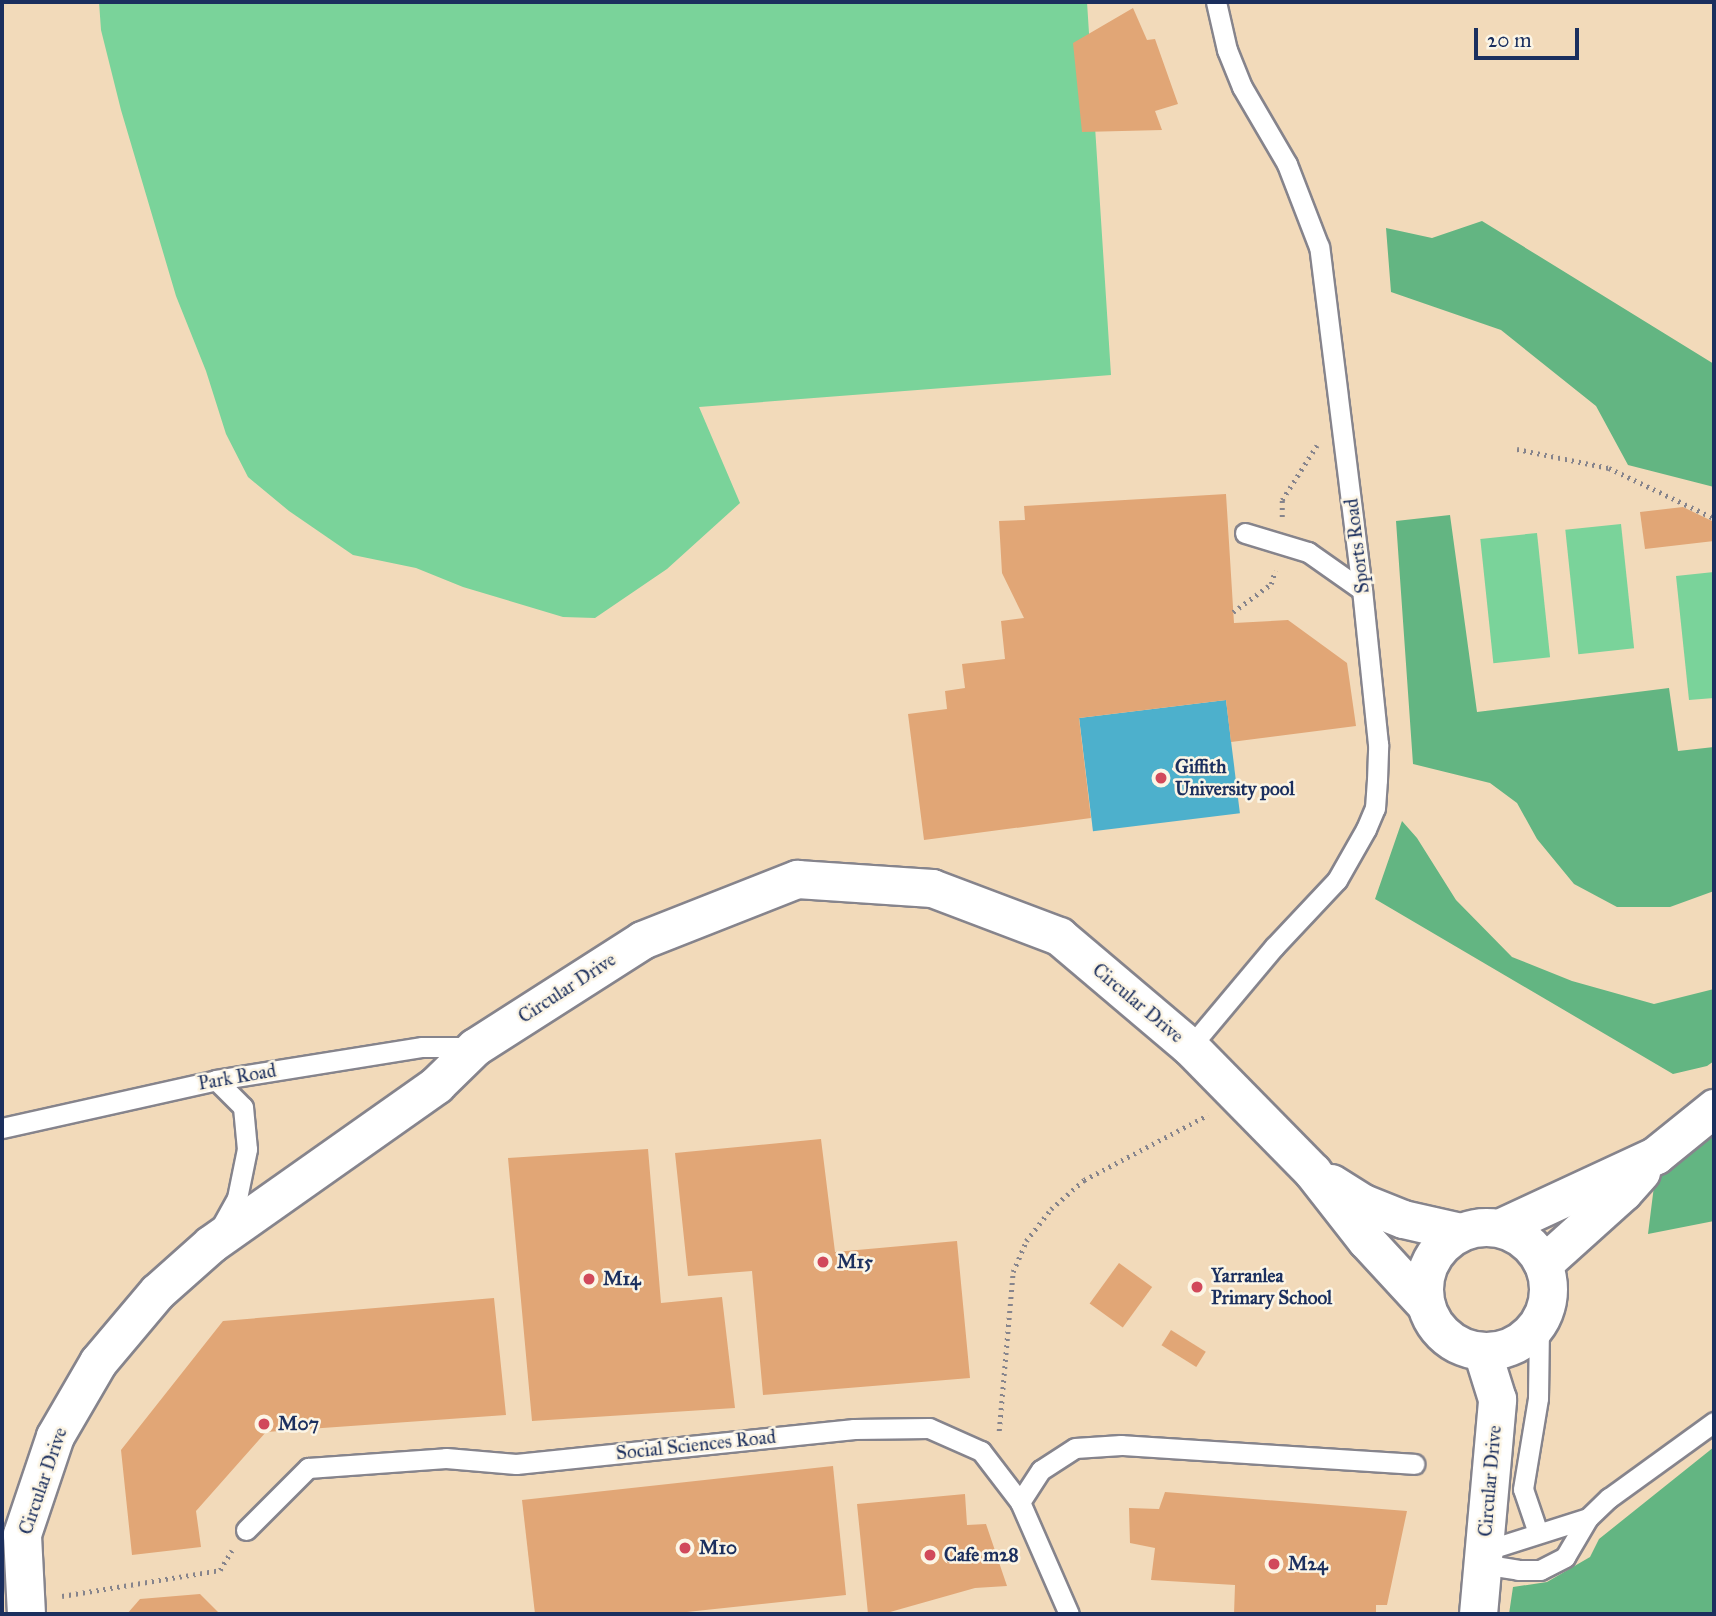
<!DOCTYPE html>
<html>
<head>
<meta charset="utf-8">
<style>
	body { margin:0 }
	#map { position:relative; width:1716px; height:1616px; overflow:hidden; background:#f2daba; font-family:"IM FELL Great Primer",serif }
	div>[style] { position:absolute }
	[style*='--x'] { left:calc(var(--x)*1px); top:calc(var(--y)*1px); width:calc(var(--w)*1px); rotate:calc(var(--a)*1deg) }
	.green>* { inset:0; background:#7ad39a; transform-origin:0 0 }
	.forest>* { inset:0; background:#63b582 }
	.water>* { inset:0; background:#4db0cc; transform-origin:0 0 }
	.building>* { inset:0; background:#e1a676; transform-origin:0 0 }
	.path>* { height:4.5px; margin-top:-2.25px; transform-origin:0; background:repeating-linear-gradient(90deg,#86848c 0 2px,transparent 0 7px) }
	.roads { filter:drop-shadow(2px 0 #86848c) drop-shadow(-2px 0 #86848c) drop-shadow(0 2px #86848c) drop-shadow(0 -2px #86848c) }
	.service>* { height:19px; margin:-9.5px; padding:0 9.5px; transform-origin:9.5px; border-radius:9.5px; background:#fff }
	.minor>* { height:37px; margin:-18.5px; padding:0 18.5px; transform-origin:18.5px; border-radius:18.5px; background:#fff }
	.minor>.ring { margin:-18.5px; padding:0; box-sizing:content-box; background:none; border:37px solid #fff; border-radius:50% }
	.dots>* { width:19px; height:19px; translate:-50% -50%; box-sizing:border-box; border:4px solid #fcf5e5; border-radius:50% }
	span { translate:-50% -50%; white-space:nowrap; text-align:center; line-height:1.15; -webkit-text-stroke:5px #fcf5e5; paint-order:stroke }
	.street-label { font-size:19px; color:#1b2f5e }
	.poi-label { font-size:19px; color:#1b2f5e; font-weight:700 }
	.left { translate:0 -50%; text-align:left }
	.frame { position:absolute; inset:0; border:4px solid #1b2f5e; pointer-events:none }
	.scale { position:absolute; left:1474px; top:28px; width:105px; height:32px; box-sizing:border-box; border:4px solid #1b2f5e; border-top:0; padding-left:9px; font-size:21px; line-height:24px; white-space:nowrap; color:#1b2f5e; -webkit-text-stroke:5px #fcf5e5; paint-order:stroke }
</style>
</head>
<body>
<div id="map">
	<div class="green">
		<i style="clip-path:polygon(99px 2px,1087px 2px,1111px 375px,699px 407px,740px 503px,667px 569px,595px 618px,563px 617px,463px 587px,416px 568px,353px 555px,289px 511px,248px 477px,226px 434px,206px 371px,176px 296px,121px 110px,101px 30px)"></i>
		<i style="left:1621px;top:524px;width:125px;height:56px;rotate:84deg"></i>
		<i style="left:1537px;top:533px;width:125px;height:57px;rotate:84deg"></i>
		<i style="clip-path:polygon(1714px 572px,1714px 698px,1689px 700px,1676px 576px)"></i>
	</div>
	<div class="forest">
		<i style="clip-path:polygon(1482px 221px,1714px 364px,1714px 487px,1628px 465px,1596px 406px,1501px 330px,1391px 292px,1386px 228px,1432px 238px)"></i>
		<i style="clip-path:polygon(1450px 515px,1477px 712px,1669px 688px,1678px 751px,1714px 747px,1714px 891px,1670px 907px,1617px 907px,1574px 884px,1537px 839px,1517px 803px,1490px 783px,1413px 764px,1396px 521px)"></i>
		<i style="clip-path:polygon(1402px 821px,1417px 838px,1456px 900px,1512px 957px,1572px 981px,1654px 1004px,1714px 989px,1714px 1061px,1707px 1066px,1673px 1074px,1375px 899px)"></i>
		<i style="clip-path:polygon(1714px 1130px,1714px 1221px,1648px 1234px,1655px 1178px)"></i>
		<i style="clip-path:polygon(1714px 1447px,1714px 1614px,1509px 1614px,1513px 1587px,1547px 1582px,1590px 1557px,1599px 1539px)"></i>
	</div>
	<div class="water">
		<i style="left:1226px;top:700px;width:114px;height:148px;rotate:83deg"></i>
	</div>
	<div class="building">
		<i style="clip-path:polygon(1133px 8px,1147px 40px,1155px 39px,1178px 104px,1155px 111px,1162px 130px,1082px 132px,1073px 43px)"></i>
		<i style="clip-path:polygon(1226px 494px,1234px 623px,1288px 620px,1347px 663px,1356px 726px,1231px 742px,1226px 700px,1079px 718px,1091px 818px,924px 840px,908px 714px,947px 709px,945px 691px,965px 688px,962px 664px,1005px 659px,1001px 621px,1024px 618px,1002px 573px,999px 521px,1025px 520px,1024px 506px)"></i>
		<i style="clip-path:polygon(1683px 507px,1714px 522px,1714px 541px,1645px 549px,1640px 512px)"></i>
		<i style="clip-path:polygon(821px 1139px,835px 1252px,957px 1241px,970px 1378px,763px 1395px,752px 1271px,688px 1276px,675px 1153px)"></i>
		<i style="clip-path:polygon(648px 1149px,661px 1303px,722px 1297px,735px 1408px,532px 1421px,508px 1158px)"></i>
		<i style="left:1119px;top:1263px;width:41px;height:50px;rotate:36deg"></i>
		<i style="clip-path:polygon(494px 1298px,506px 1415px,266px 1432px,196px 1511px,201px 1547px,132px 1555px,121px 1450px,223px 1321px)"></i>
		<i style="left:1171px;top:1330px;width:41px;height:18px;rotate:32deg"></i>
		<i style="clip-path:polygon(833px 1466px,846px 1595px,668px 1614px,535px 1614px,522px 1500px)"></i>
		<i style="clip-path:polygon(1165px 1492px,1407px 1511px,1387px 1605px,1376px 1605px,1376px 1614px,1234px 1614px,1235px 1585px,1151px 1580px,1155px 1548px,1130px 1543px,1129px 1508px,1159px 1509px)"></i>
		<i style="clip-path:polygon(965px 1494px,967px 1525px,986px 1524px,1007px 1586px,975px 1588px,883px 1614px,868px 1614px,857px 1504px)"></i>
		<i style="clip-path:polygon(200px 1594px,220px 1614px,127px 1614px,140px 1599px)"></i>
	</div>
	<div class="path">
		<i style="--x:1517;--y:449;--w:94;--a:11.7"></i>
		<i style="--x:1609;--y:468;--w:116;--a:25.5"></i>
		<i style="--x:1282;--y:517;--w:17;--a:-90"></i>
		<i style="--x:1282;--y:500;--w:65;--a:-57.5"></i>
		<i style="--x:1233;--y:612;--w:47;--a:-36.4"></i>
		<i style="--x:1271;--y:584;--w:14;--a:-73"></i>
		<i style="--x:999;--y:1431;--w:160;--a:-85"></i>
		<i style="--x:1013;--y:1272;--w:34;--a:-67"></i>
		<i style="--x:1026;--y:1241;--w:41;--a:-52"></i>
		<i style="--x:1051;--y:1209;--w:44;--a:-41.3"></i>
		<i style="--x:1084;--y:1180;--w:140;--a:-27.7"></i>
		<i style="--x:62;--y:1596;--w:160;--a:-9.3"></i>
		<i style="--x:220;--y:1570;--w:23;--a:-59"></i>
	</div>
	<div class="roads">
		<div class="service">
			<i style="--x:1245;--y:533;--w:66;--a:16.8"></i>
			<i style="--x:1308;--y:552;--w:66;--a:35.1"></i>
			<i style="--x:1190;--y:1047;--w:131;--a:-50"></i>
			<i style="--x:1274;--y:947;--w:92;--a:-46.8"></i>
			<i style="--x:1337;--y:880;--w:59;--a:-60.4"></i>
			<i style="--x:1366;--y:829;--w:23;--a:-67"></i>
			<i style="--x:1375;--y:808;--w:28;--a:-86"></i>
			<i style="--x:1377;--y:780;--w:36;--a:-88"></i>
			<i style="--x:1378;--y:744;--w:155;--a:-95.9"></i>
			<i style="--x:1362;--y:590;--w:346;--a:-97.1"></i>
			<i style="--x:1319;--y:247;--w:89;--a:-111.1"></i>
			<i style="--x:1287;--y:164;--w:89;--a:-120.3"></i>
			<i style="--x:1242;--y:87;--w:40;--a:-112"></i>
			<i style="--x:1227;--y:50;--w:49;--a:-102.9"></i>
			<i style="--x:216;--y:1080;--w:38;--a:45"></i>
			<i style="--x:243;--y:1107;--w:42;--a:84.6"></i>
			<i style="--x:247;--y:1149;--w:50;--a:101.5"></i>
			<i style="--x:237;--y:1198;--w:37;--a:119"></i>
			<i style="--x:2;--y:1128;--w:219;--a:-12.6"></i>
			<i style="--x:216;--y:1080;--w:209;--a:-9.1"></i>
			<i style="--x:422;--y:1047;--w:52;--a:0"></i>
			<i style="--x:1020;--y:1502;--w:38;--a:-57"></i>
			<i style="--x:1041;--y:1470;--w:40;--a:-32.9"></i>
			<i style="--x:1075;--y:1448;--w:46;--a:-3.7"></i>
			<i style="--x:1121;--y:1445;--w:294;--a:3.7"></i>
			<i style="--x:246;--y:1530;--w:88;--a:-45"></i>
			<i style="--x:308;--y:1468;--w:138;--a:-4.1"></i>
			<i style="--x:446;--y:1458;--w:70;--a:4.9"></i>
			<i style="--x:516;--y:1464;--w:340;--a:-5.9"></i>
			<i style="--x:854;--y:1429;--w:75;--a:-0.8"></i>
			<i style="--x:929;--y:1428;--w:57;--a:23.9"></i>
			<i style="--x:981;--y:1451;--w:64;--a:52.6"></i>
			<i style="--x:1020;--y:1502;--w:122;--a:66.4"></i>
			<i style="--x:1538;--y:1533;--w:46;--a:-108.8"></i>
			<i style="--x:1523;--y:1489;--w:92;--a:-80.6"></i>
			<i style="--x:1538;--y:1398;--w:76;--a:-89.2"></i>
			<i style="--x:1484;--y:1551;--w:109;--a:-17.6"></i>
			<i style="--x:1482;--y:1564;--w:36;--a:9"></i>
			<i style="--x:1518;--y:1570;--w:22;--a:0"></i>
			<i style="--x:1540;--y:1570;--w:28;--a:-27"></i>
			<i style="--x:1565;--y:1557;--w:45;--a:-59.5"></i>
			<i style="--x:1588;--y:1518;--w:29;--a:-44"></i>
			<i style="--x:1609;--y:1498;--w:130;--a:-35.9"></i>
		</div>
		<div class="minor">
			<i style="--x:1331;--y:1183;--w:38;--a:32"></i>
			<i style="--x:1363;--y:1203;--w:43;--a:21.8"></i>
			<i style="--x:1403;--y:1219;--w:58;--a:12.8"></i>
			<i class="ring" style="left:1424px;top:1227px;width:87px;height:87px"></i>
			<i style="--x:1499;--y:1228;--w:173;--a:-24.9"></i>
			<i style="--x:1656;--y:1155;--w:75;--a:-39"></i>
			<i style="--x:1543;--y:1264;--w:108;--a:-42"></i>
			<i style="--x:1623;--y:1192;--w:27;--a:-48"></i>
			<i style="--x:26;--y:1614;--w:80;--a:-92.9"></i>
			<i style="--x:22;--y:1534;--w:103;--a:-71.4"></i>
			<i style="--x:55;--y:1436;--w:86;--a:-59.8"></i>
			<i style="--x:98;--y:1362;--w:92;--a:-49.9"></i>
			<i style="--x:157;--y:1292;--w:72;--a:-41.6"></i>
			<i style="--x:211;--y:1244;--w:276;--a:-35.2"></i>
			<i style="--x:436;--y:1085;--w:54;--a:-44.3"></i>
			<i style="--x:475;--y:1047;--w:198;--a:-32.6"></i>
			<i style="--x:642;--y:940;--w:167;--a:-21.5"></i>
			<i style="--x:797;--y:879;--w:135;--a:3.8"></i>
			<i style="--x:932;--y:888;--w:136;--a:20.7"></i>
			<i style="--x:1059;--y:936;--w:172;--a:40.3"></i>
			<i style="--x:1190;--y:1047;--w:174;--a:45.5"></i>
			<i style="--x:1312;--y:1171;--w:88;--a:52"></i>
			<i style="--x:1366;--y:1240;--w:88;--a:47.3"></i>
			<i style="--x:1478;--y:1614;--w:216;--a:-84.9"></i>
			<i style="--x:1497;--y:1399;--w:50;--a:-107.4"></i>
		</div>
	</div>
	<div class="dots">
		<i style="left:1161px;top:778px;background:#d1495b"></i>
		<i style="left:823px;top:1262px;background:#d1495b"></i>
		<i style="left:589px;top:1279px;background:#d1495b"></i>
		<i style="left:1197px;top:1287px;background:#d1495b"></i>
		<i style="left:264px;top:1424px;background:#d1495b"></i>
		<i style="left:685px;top:1548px;background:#d1495b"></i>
		<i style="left:930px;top:1555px;background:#d1495b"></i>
		<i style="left:1274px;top:1564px;background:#d1495b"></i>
	</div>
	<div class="street-label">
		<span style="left:1357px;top:546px;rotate:-97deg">Sports Road</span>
		<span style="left:567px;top:988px;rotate:-33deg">Circular Drive</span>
		<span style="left:1138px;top:1003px;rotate:40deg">Circular Drive</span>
		<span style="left:237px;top:1077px;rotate:-10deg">Park Road</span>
		<span style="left:696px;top:1445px;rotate:-6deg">Social Sciences Road</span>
		<span style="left:43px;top:1481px;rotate:-71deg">Circular Drive</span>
		<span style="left:1490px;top:1481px;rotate:-85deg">Circular Drive</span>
	</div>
	<div class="poi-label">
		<span class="left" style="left:1175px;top:778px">Giffith<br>University pool</span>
		<span class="left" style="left:837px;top:1262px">M15</span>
		<span class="left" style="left:1211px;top:1287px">Yarranlea<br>Primary School</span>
		<span class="left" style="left:603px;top:1279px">M14</span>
		<span class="left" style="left:278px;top:1424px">M07</span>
		<span class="left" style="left:699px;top:1548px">M10</span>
		<span class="left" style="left:944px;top:1555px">Cafe m28</span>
		<span class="left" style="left:1288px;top:1564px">M24</span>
	</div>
	<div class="frame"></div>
	<div class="scale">20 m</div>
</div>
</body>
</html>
